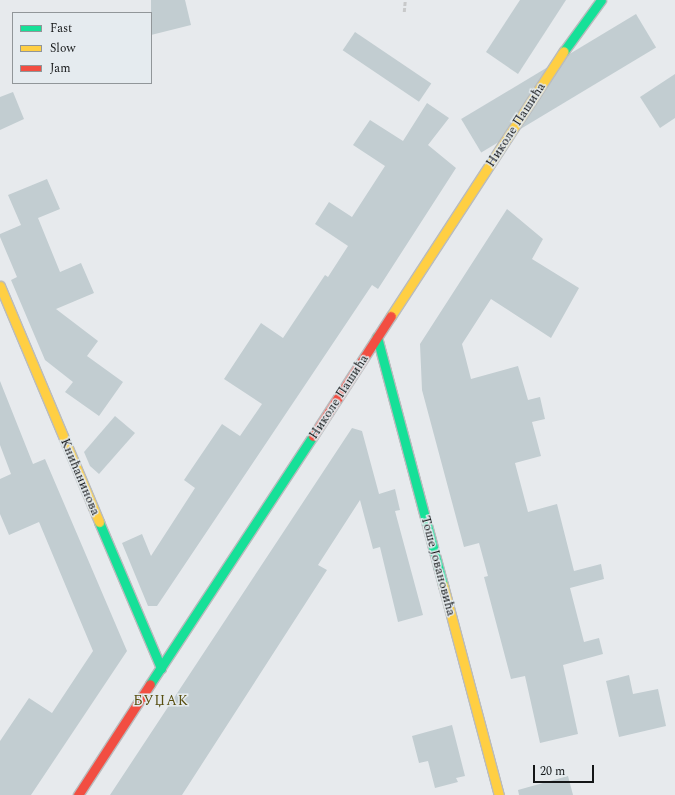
<!DOCTYPE html>
<html>
<head>
<meta charset="utf-8">
<style>
	body { margin:0 }
	#map { position:relative; width:675px; height:795px; overflow:hidden; background:#e7eaed; font-family:Spectral,serif }
	div>[style] { position:absolute }
	[style*='--x'] { left:calc(var(--x)*1px); top:calc(var(--y)*1px); width:calc(var(--w)*1px); rotate:calc(var(--a)*1deg) }
	.building>* { inset:0; background:#c2cdd1; transform-origin:0 0 }
	.path>* { height:2.5px; margin-top:-1.25px; transform-origin:0; background:repeating-linear-gradient(90deg,#c8c9ca 0 4px,transparent 0 6px) }
	.roads { filter:drop-shadow(1px 0 #b9bbbd) drop-shadow(-1px 0 #b9bbbd) drop-shadow(0 1px #b9bbbd) drop-shadow(0 -1px #b9bbbd) }
	.fast>* { height:9px; margin:-4.5px; padding:0 4.5px; transform-origin:4.5px; border-radius:4.5px; background:#16e098 }
	.slow>* { height:9px; margin:-4.5px; padding:0 4.5px; transform-origin:4.5px; border-radius:4.5px; background:#ffcf43 }
	.jam>* { height:9px; margin:-4.5px; padding:0 4.5px; transform-origin:4.5px; border-radius:4.5px; background:#f24e42 }
	span { translate:-50% -50%; white-space:nowrap; text-align:center; line-height:1.15; -webkit-text-stroke:3px #e5ebef; paint-order:stroke }
	.street-label { font-size:13px; color:#141617 }
	.neighbourhood-label { font-size:14px; color:#594f11; letter-spacing:1px }
	.legend { position:absolute; left:12px; top:12px; width:140px; height:72px; box-sizing:border-box; background:#e5ebef; border:1px solid #919699; margin:0; padding:5px 7px; list-style:none; font-size:12px; color:#141617 }
	.legend li { display:flex; align-items:center; gap:8px; height:20px }
	.legend b { width:20px; border:1px solid #919699 }
	.scale { position:absolute; left:533px; top:765px; width:61px; height:18px; box-sizing:border-box; border:2px solid #141617; border-top:0; padding-left:5px; font-size:12px; line-height:14px; white-space:nowrap; color:#141617; -webkit-text-stroke:3px #e5ebef; paint-order:stroke }
</style>
</head>
<body>
<div id="map">
	<div class="building">
		<i style="clip-path:polygon(151px 0,185px 0,191px 25px,151px 35px)"></i>
		<i style="clip-path:polygon(520px 0,566px 0,518px 74px,486px 52px)"></i>
		<i style="left:636px;top:14px;width:39px;height:204px;rotate:59deg"></i>
		<i style="left:355px;top:32px;width:92px;height:22px;rotate:34deg"></i>
		<i style="clip-path:polygon(675px 74px,675px 118px,660px 128px,640px 97px)"></i>
		<i style="clip-path:polygon(13px 92px,24px 119px,0 130px,0 97px)"></i>
		<i style="clip-path:polygon(427px 103px,449px 118px,428px 145px,456px 168px,378px 289px,372px 285px,157px 606px,148px 606px,122px 543px,142px 534px,151px 556px,195px 488px,184px 480px,222px 424px,240px 436px,262px 404px,224px 379px,261px 323px,283px 338px,325px 275px,328px 277px,348px 246px,315px 224px,329px 202px,352px 217px,385px 166px,353px 145px,370px 120px,403px 141px)"></i>
		<i style="clip-path:polygon(47px 179px,60px 209px,38px 218px,60px 272px,81px 263px,94px 293px,56px 309px,98px 341px,87px 356px,123px 382px,99px 416px,65px 392px,73px 382px,45px 360px,11px 280px,17px 277px,0 237px,0 234px,21px 225px,8px 195px)"></i>
		<i style="clip-path:polygon(507px 209px,543px 239px,532px 259px,579px 288px,551px 338px,491px 299px,462px 344px,471px 379px,518px 366px,528px 400px,540px 397px,545px 419px,532px 422px,541px 456px,515px 463px,528px 512px,557px 504px,574px 571px,601px 564px,604px 579px,570px 588px,584px 642px,599px 638px,603px 654px,563px 665px,578px 734px,540px 743px,525px 676px,511px 679px,484px 577px,488px 576px,479px 543px,464px 547px,422px 390px,420px 344px)"></i>
		<i style="clip-path:polygon(0 381px,33px 464px,45px 459px,127px 651px,31px 795px,0 795px,0 741px,29px 698px,52px 713px,93px 651px,39px 522px,9px 535px,0 514px,0 479px,11px 474px,0 445px)"></i>
		<i style="clip-path:polygon(115px 416px,135px 433px,99px 474px,90px 466px,84px 452px)"></i>
		<i style="clip-path:polygon(352px 428px,362px 431px,379px 494px,395px 489px,400px 510px,395px 511px,423px 615px,398px 622px,380px 547px,373px 549px,360px 500px,318px 565px,327px 570px,182px 795px,110px 795px)"></i>
		<i style="clip-path:polygon(629px 675px,633px 694px,658px 689px,666px 726px,619px 737px,606px 681px)"></i>
		<i style="clip-path:polygon(452px 725px,465px 776px,456px 778px,458px 782px,435px 788px,428px 761px,419px 763px,412px 736px)"></i>
		<i style="clip-path:polygon(568px 776px,573px 795px,519px 795px,518px 790px)"></i>
	</div>
	<div class="path">
		<i style="--x:404;--y:12;--w:12;--a:-85"></i>
	</div>
	<div class="roads">
		<div class="fast">
			<i style="--x:564;--y:51;--w:63;--a:-54"></i>
			<i style="--x:377;--y:337;--w:257;--a:75.1"></i>
			<i style="--x:99;--y:522;--w:159;--a:67"></i>
			<i style="--x:150;--y:684;--w:297;--a:-56.7"></i>
		</div>
		<div class="slow">
			<i style="--x:0;--y:286;--w:256;--a:67.2"></i>
			<i style="--x:391;--y:316;--w:316;--a:-56.9"></i>
			<i style="--x:443;--y:585;--w:217;--a:75.1"></i>
		</div>
		<div class="jam">
			<i style="--x:313;--y:436;--w:143;--a:-57"></i>
			<i style="--x:78;--y:795;--w:132;--a:-57"></i>
		</div>
	</div>
	<div class="street-label">
		<span style="left:516px;top:125px;rotate:-57deg">Николе Пашића</span>
		<span style="left:339px;top:397px;rotate:-57deg">Николе Пашића</span>
		<span style="left:80px;top:477px;rotate:67deg">Книћанинова</span>
		<span style="left:438px;top:566px;rotate:75deg">Тоше Јовановића</span>
	</div>
	<div class="neighbourhood-label">
		<span style="left:161px;top:701px">БУЏАК</span>
	</div>
	<ul class="legend">
	<li><b style="height:5px;background:#16e098"></b>Fast</li>
	<li><b style="height:5px;background:#ffcf43"></b>Slow</li>
	<li><b style="height:5px;background:#f24e42"></b>Jam</li>
	</ul>
	<div class="scale">20 m</div>
</div>
</body>
</html>
